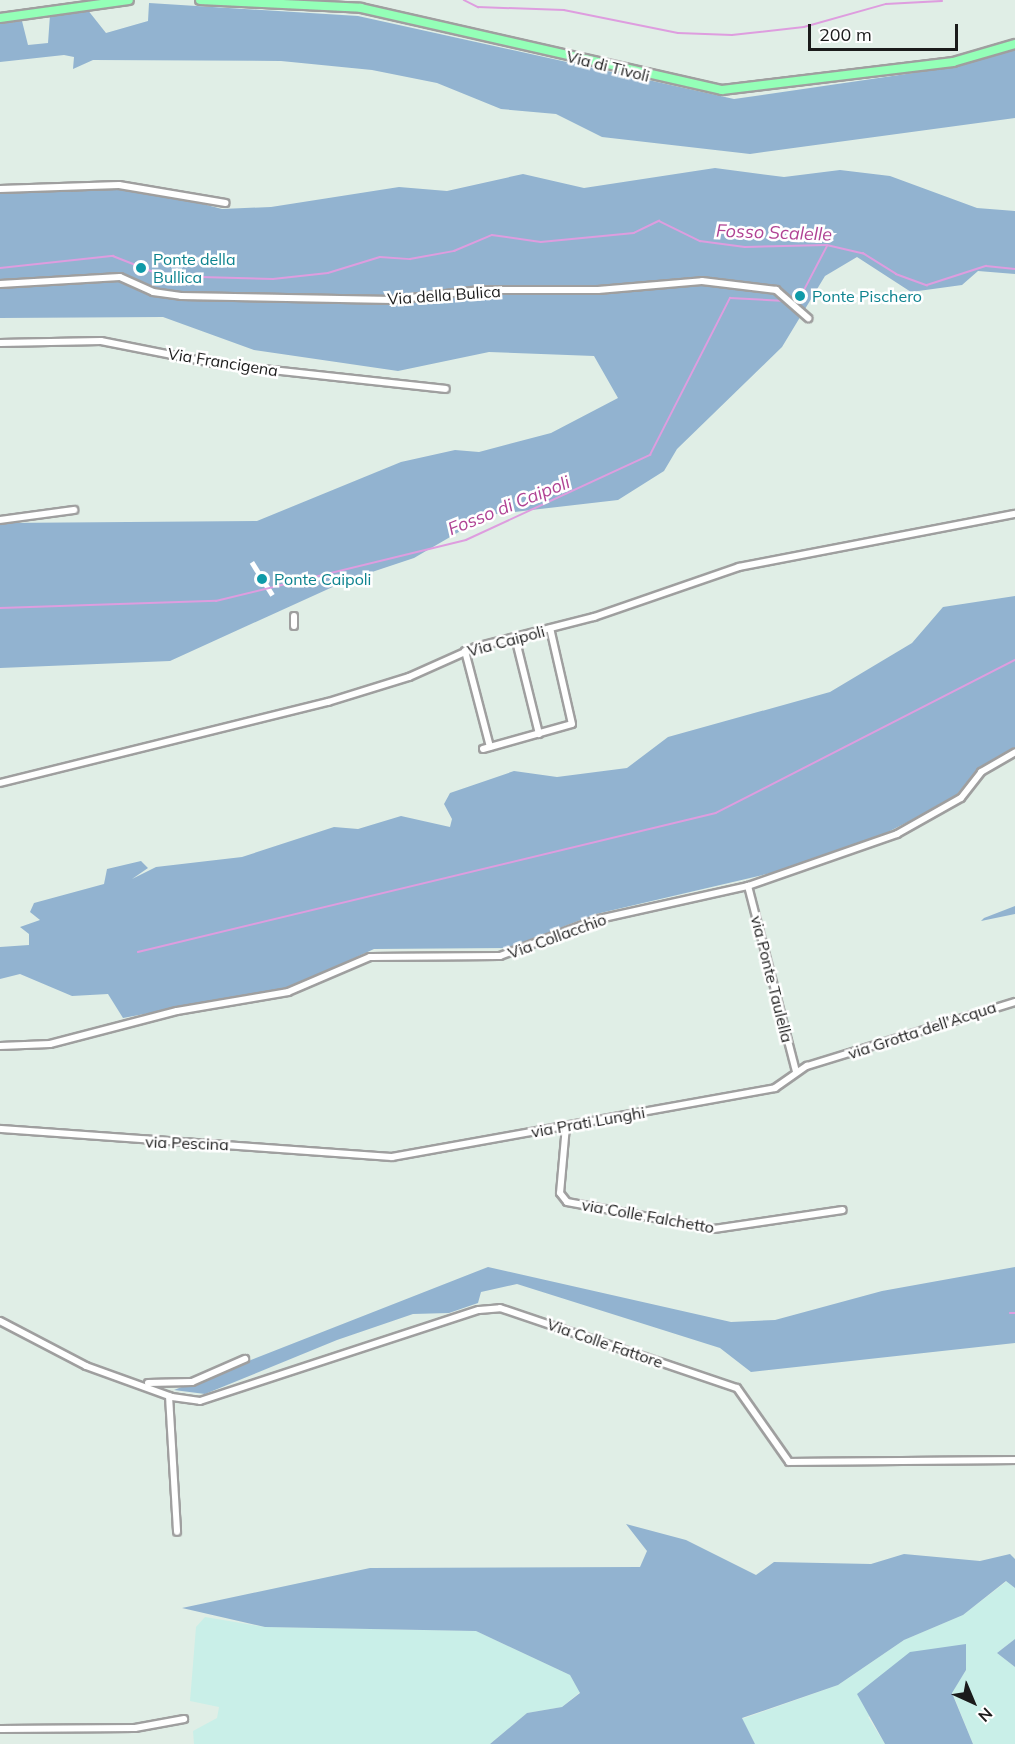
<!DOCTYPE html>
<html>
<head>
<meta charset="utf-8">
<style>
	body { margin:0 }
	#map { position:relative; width:1015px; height:1744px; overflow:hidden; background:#e0eee6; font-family:Mulish,sans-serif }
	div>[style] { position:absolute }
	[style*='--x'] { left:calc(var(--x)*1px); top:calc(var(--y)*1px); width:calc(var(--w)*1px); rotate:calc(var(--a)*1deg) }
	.farmland>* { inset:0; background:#c9efe8 }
	.forest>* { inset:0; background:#92b3d0 }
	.pier>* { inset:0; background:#fff; transform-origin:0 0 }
	.stream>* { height:1.5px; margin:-0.75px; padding:0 0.75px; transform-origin:0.75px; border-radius:0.75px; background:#de9ddf }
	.roads { filter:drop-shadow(2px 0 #9f9f9f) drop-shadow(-2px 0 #9f9f9f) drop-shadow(0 2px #9f9f9f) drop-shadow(0 -2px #9f9f9f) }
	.minor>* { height:6px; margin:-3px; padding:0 3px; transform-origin:3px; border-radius:3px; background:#fff }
	.major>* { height:8px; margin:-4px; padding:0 4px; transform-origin:4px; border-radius:4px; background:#94ffb7 }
	.dots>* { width:16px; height:16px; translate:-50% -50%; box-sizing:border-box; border:3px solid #fff; border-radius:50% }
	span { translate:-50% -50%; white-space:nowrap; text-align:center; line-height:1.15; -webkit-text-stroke:5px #fff; paint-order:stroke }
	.street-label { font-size:16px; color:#1b1b1b }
	.culture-label { font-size:16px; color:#0d838f }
	.left { translate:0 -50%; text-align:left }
	.water-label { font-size:18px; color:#b04394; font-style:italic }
	.north { position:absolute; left:943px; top:1672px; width:60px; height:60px; -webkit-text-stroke:4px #fff; paint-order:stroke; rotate:136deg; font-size:16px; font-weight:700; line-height:24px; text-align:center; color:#1b1b1b }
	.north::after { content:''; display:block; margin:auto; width:21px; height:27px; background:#1b1b1b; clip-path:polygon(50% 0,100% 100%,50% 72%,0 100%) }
	.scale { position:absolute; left:808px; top:24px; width:150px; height:27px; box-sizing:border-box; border:3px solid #1b1b1b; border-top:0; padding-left:8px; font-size:18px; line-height:21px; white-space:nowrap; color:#1b1b1b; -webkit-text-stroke:4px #fff; paint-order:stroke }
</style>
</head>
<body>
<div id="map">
	<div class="farmland">
		<i style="clip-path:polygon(1007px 1581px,1015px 1588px,1015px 1639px,997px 1653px,1015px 1667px,1015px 1744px,973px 1744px,952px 1692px,966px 1670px,868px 1717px,885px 1744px,755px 1744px,742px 1719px,838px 1685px,904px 1640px,963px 1615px)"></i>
		<i style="clip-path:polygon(205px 1617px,265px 1627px,476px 1631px,570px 1675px,580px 1692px,562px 1707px,527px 1713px,490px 1744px,194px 1744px,193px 1731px,217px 1718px,219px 1707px,190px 1701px,196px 1627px)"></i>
	</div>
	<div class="forest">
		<i style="clip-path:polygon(149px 3px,358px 16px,734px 99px,954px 67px,1015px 50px,1015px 118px,750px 154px,602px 137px,556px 114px,501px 109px,437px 83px,372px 70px,281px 61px,93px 60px,73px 69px,74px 57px,64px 55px,0 62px,0 24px,22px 21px,28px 45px,48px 43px,50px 15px,87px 9px,106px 33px,148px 21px)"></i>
		<i style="clip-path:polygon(715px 168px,784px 177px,840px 170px,890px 176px,977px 208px,1015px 211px,1015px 274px,978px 271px,962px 285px,911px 292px,857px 257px,825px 276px,782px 347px,677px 449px,664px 471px,618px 500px,488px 515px,414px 558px,348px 580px,170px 661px,0 668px,0 523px,257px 521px,401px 462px,455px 450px,479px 452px,551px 433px,618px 398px,594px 356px,489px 352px,398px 371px,254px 350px,163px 317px,0 318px,0 185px,150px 190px,222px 209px,271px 207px,399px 187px,447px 191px,523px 174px,584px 188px)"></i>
		<i style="clip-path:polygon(1015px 596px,1015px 748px,975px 772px,953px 799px,884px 834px,771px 873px,596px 914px,508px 948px,374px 949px,294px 986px,123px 1018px,108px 994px,72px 996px,20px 974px,0 979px,0 947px,29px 945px,29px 934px,20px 927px,40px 920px,30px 912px,34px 903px,104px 884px,107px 869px,141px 861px,148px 868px,132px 879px,156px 867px,242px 857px,334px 827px,358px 829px,401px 816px,450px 827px,452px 819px,444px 804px,450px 793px,514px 771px,557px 777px,627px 768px,668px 737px,830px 692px,912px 643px,943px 607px)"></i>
		<i style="clip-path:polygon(1015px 906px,1015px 914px,981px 921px,984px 918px)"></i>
		<i style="clip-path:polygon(488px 1267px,731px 1322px,775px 1320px,882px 1291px,1015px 1267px,1015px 1343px,751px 1372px,720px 1348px,517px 1284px,481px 1292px,478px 1303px,449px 1313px,413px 1314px,337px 1340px,205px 1394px,174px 1390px)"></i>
		<i style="clip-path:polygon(626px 1524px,686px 1540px,756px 1575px,774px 1562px,871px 1564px,904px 1554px,980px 1561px,1010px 1554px,1015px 1559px,1015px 1588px,1006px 1581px,963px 1615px,904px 1640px,838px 1685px,742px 1718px,755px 1744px,490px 1744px,527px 1713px,562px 1707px,580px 1693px,570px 1675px,476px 1631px,265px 1627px,182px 1608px,370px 1568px,640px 1567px,647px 1551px)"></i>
		<i style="clip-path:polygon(1015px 1639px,1015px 1667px,997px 1653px)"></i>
		<i style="clip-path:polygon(966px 1644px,966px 1670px,952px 1693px,973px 1744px,885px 1744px,857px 1694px,910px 1652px)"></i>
	</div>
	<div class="pier">
		<i style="left:254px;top:561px;width:39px;height:5px;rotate:58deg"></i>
	</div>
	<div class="stream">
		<i style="--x:464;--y:0;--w:16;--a:27"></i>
		<i style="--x:478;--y:7;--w:86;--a:2"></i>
		<i style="--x:564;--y:10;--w:116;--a:11.4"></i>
		<i style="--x:678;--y:33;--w:54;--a:2.1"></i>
		<i style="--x:732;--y:35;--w:72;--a:-6.3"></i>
		<i style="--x:804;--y:27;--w:85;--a:-15.7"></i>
		<i style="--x:886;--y:4;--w:56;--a:-3.1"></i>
		<i style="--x:0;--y:268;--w:114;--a:-6.1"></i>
		<i style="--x:113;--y:256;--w:55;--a:21.4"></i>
		<i style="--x:164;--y:276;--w:109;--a:1.6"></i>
		<i style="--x:273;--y:279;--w:55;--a:-6.2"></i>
		<i style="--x:328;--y:273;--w:54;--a:-17.1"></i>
		<i style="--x:380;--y:257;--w:30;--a:4"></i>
		<i style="--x:410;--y:259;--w:45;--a:-10.3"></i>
		<i style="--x:454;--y:251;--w:41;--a:-22.8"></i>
		<i style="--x:492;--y:235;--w:49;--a:8.1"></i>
		<i style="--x:541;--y:242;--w:93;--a:-5.5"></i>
		<i style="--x:634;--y:233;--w:28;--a:-26"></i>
		<i style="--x:659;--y:221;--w:46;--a:26"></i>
		<i style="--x:700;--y:241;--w:45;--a:7.6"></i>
		<i style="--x:745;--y:247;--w:82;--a:-1.4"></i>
		<i style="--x:827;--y:245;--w:37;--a:13"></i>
		<i style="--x:863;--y:253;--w:39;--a:32"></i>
		<i style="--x:896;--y:274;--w:33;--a:20"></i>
		<i style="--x:927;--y:285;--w:62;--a:-17.9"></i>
		<i style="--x:986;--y:266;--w:29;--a:6"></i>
		<i style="--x:790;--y:299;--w:15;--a:-28"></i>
		<i style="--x:803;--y:292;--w:52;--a:-62.4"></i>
		<i style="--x:0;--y:608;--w:216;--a:-1.9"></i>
		<i style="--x:216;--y:601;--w:257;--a:-13.7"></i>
		<i style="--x:466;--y:540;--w:203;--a:-24.8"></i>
		<i style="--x:650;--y:455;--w:176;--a:-63"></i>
		<i style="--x:730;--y:298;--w:55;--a:3.1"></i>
		<i style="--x:138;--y:952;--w:594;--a:-13.52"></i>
		<i style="--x:716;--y:813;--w:336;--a:-27.1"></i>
		<i style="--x:1010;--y:1313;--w:5;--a:0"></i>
	</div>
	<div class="roads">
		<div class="minor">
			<i style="--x:0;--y:189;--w:119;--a:-1.9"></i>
			<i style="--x:119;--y:185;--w:108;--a:9.6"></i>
			<i style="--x:0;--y:284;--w:120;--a:-3.3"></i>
			<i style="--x:120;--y:277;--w:36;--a:24"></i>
			<i style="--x:153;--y:292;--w:28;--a:8"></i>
			<i style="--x:181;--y:296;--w:212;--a:1.1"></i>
			<i style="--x:393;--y:300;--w:88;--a:-6.6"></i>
			<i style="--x:480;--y:290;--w:118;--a:0"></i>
			<i style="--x:598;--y:290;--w:104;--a:-4.9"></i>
			<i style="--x:702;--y:281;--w:75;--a:6.9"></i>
			<i style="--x:776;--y:290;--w:43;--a:41.2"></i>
			<i style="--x:0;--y:343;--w:101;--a:-1.1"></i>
			<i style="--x:101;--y:341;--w:118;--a:11.2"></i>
			<i style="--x:217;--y:364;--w:230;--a:6.2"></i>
			<i style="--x:0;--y:520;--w:75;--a:-7.7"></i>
			<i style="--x:294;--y:626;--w:10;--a:-90"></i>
			<i style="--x:515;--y:637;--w:100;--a:76.1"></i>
			<i style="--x:465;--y:651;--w:99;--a:75.4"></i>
			<i style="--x:483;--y:749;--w:92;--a:-15.7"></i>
			<i style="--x:572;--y:724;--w:98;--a:-102.9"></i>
			<i style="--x:0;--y:783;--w:338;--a:-13.9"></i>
			<i style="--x:328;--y:702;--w:85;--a:-17.2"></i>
			<i style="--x:409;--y:677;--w:73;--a:-24.1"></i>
			<i style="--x:476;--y:647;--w:122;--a:-14.3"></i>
			<i style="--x:594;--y:617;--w:153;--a:-19"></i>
			<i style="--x:739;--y:567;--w:281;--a:-10.9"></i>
			<i style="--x:748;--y:886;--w:192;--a:75.5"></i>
			<i style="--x:0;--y:1046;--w:50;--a:-2.3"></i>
			<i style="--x:50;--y:1044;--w:131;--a:-14.6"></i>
			<i style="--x:177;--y:1011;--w:113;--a:-9.7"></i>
			<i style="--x:288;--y:992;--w:89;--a:-23.1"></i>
			<i style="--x:370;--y:957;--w:130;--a:-0.4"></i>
			<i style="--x:500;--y:956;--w:106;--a:-20.5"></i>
			<i style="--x:599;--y:919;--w:153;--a:-12.5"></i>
			<i style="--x:748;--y:886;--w:158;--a:-19.2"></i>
			<i style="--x:897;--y:834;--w:73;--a:-29.4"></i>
			<i style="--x:961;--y:798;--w:33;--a:-52"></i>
			<i style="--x:981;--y:772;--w:39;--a:-30"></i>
			<i style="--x:566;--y:1126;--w:67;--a:95.1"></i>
			<i style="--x:560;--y:1193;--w:11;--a:52"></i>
			<i style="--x:567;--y:1202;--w:149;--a:10.4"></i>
			<i style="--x:714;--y:1229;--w:130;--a:-8.4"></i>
			<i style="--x:0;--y:1129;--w:393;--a:4.1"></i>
			<i style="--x:392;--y:1157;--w:389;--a:-10.2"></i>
			<i style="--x:775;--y:1088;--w:39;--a:-35"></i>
			<i style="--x:807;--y:1066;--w:218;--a:-17.1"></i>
			<i style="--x:0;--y:1321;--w:97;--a:27.6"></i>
			<i style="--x:86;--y:1366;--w:91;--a:19.8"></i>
			<i style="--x:172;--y:1397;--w:28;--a:8"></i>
			<i style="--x:200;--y:1401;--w:293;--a:-18.1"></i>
			<i style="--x:479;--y:1310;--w:21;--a:-5"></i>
			<i style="--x:500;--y:1308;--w:250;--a:18.7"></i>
			<i style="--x:737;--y:1388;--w:90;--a:54.9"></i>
			<i style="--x:789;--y:1462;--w:226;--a:-0.5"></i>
			<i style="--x:148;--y:1383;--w:44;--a:-1.3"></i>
			<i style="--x:192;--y:1382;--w:58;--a:-23.5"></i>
			<i style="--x:169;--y:1396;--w:136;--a:86.6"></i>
			<i style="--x:0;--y:1729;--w:135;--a:-0.4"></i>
			<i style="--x:135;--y:1728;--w:50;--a:-10.4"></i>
		</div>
		<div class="major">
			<i style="--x:200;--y:0;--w:161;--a:2.8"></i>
			<i style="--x:361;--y:8;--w:370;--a:12.8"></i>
			<i style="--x:722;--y:90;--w:233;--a:-6.9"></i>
			<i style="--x:953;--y:62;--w:65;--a:-16.2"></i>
			<i style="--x:0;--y:18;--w:130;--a:-7.9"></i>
		</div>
	</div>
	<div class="dots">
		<i style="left:141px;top:268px;background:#0f9aa8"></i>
		<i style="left:800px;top:296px;background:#0f9aa8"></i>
		<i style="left:262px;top:579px;background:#0f9aa8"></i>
	</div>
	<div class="street-label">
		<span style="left:608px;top:66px;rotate:14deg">Via di Tivoli</span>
		<span style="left:444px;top:295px;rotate:-4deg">Via della Bulica</span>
		<span style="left:223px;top:362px;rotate:9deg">Via Francigena</span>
		<span style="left:506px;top:641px;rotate:-15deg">Via Caipoli</span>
		<span style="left:557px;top:936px;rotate:-20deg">Via Collacchio</span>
		<span style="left:772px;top:979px;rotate:76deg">via Ponte Taulella</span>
		<span style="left:922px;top:1030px;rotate:-18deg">via Grotta dell'Acqua</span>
		<span style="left:588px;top:1122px;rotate:-10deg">via Prati Lunghi</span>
		<span style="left:187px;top:1143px;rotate:2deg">via Pescina</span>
		<span style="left:648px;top:1216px;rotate:10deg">via Colle Falchetto</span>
		<span style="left:605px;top:1343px;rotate:19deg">Via Colle Fattore</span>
	</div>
	<div class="culture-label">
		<span class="left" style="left:153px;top:268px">Ponte della<br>Bullica</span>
		<span class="left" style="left:812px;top:296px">Ponte Pischero</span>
		<span class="left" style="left:274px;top:579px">Ponte Caipoli</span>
	</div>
	<div class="water-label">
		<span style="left:774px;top:233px;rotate:2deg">Fosso Scalelle</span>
		<span style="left:509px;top:506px;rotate:-22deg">Fosso di Caipoli</span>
	</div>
	<div class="north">N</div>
	<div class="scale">200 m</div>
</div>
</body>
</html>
